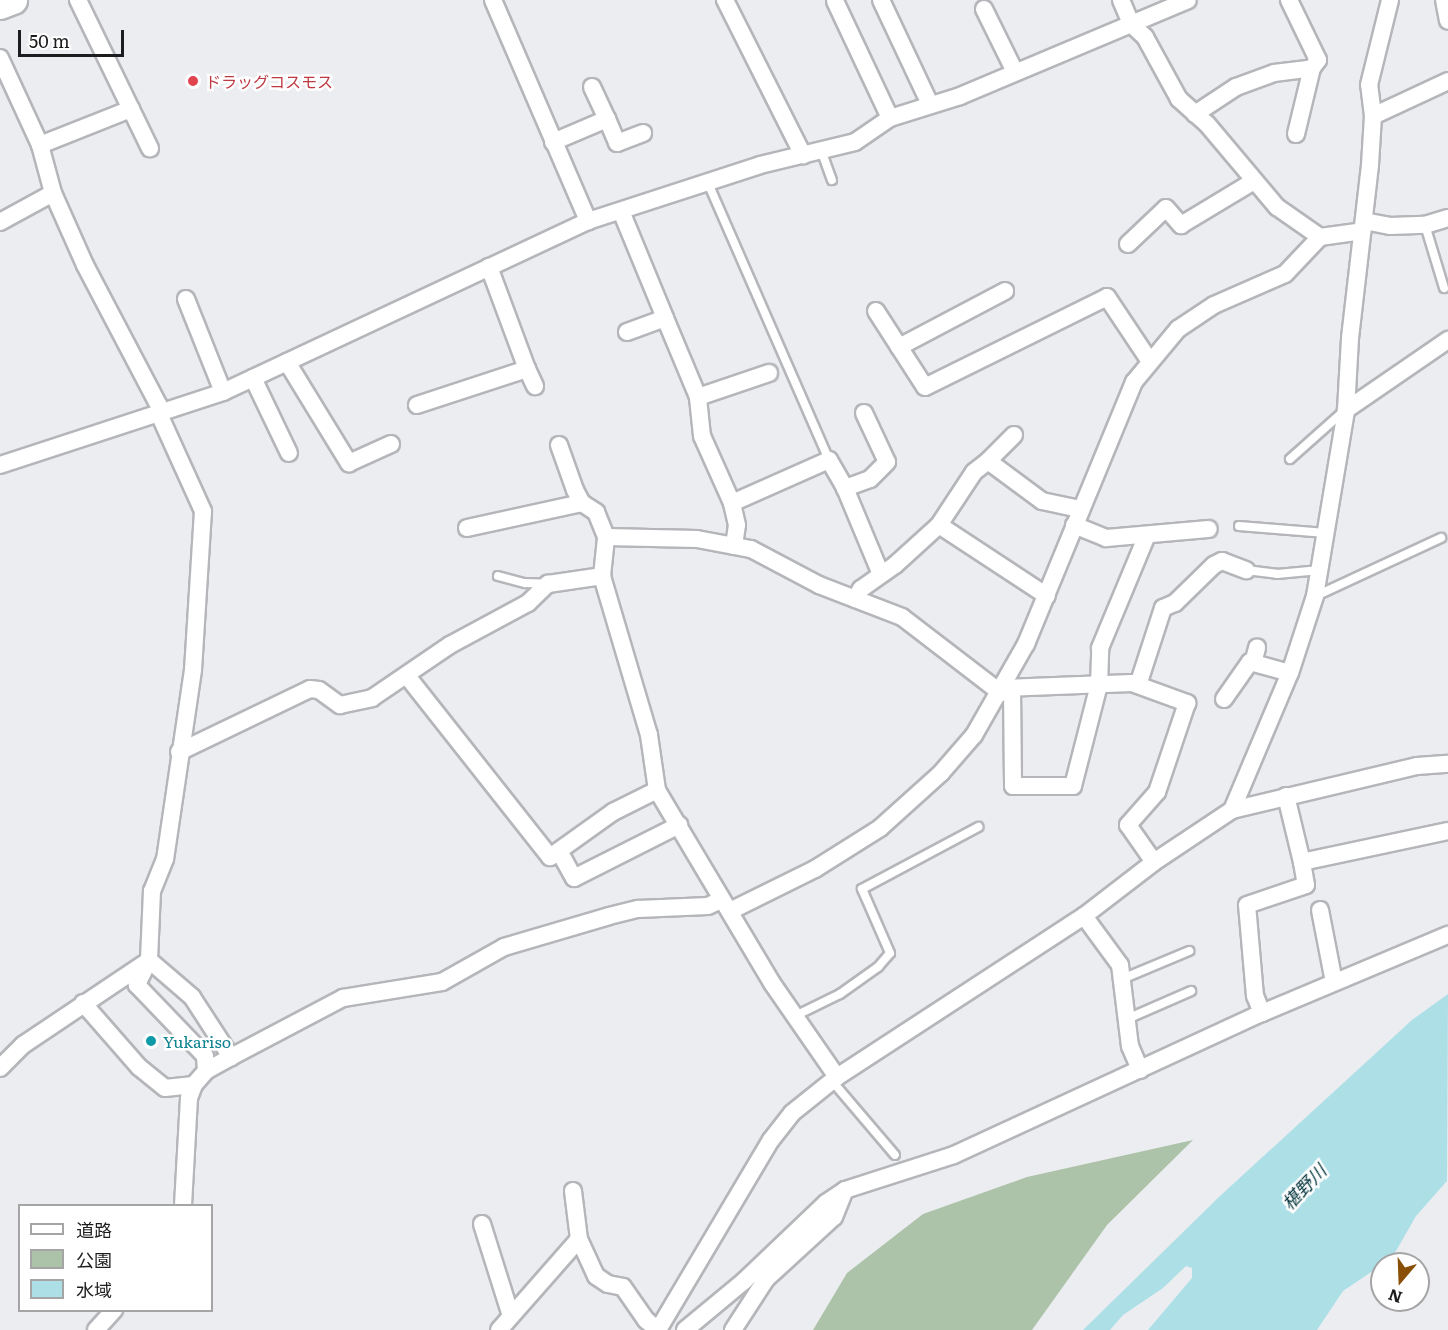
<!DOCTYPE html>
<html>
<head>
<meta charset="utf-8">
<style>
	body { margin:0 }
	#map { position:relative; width:1448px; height:1330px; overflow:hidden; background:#ecedf1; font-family:Literata,"Noto Sans JP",serif }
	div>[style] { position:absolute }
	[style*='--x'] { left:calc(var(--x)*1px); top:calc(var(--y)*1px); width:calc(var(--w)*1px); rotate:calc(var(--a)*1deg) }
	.green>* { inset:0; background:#acc3a9 }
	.water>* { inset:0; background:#addfe7 }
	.roads { filter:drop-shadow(2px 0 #b5b6ba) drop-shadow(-2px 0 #b5b6ba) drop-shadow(0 2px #b5b6ba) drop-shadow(0 -2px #b5b6ba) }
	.service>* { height:8px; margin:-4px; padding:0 4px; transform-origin:4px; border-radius:4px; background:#fff }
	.minor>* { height:16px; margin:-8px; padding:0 8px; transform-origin:8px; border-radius:8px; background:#fff }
	.primary>* { height:27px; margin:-13.5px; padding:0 13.5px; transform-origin:13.5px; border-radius:13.5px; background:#fff }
	.dots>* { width:16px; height:16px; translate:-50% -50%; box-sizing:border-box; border:3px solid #fff; border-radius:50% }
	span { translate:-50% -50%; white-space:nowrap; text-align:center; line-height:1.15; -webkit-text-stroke:5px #fff; paint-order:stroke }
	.health-label { font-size:16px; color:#be3a42 }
	.left { translate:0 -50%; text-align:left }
	.culture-label { font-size:16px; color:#0d838f }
	.water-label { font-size:18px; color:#093940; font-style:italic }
	.legend { position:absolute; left:18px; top:1204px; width:195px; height:108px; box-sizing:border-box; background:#fff; border:2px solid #a5a5a5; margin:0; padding:8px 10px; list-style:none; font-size:18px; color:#1d1d1f }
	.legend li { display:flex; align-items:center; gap:12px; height:30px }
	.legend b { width:30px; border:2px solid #a5a5a5 }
	.north { position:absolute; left:1370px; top:1252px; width:60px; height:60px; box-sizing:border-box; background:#fff; border:2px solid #a5a5a5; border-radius:50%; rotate:199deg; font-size:16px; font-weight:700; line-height:24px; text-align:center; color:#1d1d1f }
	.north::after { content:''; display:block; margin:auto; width:21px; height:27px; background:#894f06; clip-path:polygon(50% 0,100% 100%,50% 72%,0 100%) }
	.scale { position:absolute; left:18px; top:30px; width:106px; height:27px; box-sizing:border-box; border:3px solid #1d1d1f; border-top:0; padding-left:8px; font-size:18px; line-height:21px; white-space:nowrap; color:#1d1d1f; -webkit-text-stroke:4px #fff; paint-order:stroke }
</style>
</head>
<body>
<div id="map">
	<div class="green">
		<i style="clip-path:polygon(1193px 1140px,1107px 1225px,1032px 1330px,813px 1330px,847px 1273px,923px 1214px,1027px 1177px)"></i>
	</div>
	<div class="water">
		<i style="clip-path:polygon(1448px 994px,1447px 1181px,1416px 1216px,1392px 1258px,1343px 1291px,1317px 1330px,1148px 1330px,1192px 1278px,1192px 1268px,1186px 1266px,1163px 1288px,1123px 1315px,1110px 1330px,1083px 1330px,1220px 1196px,1412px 1020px)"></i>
	</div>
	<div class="roads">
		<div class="service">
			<i style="--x:821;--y:150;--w:32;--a:70"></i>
			<i style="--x:708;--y:183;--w:302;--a:66.4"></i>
			<i style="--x:1425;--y:225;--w:66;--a:73.2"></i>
			<i style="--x:1290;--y:459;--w:71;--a:-41.6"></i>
			<i style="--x:1239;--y:526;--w:87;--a:4.6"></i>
			<i style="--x:1246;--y:570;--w:31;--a:7"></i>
			<i style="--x:1277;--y:574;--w:43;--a:-5.3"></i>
			<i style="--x:498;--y:576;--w:28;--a:15"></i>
			<i style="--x:525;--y:583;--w:23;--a:2"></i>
			<i style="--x:1316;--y:596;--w:138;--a:-24.9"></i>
			<i style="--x:1122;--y:979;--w:73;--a:-22.7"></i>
			<i style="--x:795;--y:1016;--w:50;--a:-26.1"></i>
			<i style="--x:840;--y:994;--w:47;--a:-35.4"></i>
			<i style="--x:878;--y:967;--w:18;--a:-49"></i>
			<i style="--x:890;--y:953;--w:70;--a:-113.6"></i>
			<i style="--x:862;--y:889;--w:132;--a:-28.1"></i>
			<i style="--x:1127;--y:1019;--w:70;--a:-23.6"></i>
			<i style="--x:832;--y:1081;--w:97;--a:49.6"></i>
		</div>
		<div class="minor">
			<i style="--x:78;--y:0;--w:165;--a:64.1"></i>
			<i style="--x:493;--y:0;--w:241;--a:66.7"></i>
			<i style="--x:725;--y:0;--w:174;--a:63.3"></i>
			<i style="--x:881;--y:0;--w:115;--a:64.8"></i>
			<i style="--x:1121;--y:0;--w:26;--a:67"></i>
			<i style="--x:1131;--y:24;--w:19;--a:43"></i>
			<i style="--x:1145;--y:37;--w:71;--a:61.3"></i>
			<i style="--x:1179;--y:99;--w:38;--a:42"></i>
			<i style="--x:1207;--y:124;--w:109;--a:49.9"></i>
			<i style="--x:1277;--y:207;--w:52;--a:34.9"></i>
			<i style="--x:1320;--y:237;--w:43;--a:-7.9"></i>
			<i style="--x:1444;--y:0;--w:21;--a:79"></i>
			<i style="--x:835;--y:1;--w:129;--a:64.8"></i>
			<i style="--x:984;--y:9;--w:70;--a:63.8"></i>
			<i style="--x:0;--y:58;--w:96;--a:65.3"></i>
			<i style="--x:40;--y:145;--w:50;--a:74.8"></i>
			<i style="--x:53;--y:193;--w:79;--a:66"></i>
			<i style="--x:85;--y:265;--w:159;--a:62.3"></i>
			<i style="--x:159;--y:406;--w:8;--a:90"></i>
			<i style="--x:159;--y:414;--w:107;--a:65.6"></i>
			<i style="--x:203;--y:511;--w:159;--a:93.6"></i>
			<i style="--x:193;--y:670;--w:191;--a:98.4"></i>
			<i style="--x:165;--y:859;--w:35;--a:112"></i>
			<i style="--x:152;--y:891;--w:69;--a:92.5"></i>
			<i style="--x:149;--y:960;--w:28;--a:116"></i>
			<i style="--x:137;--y:985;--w:98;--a:46.2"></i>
			<i style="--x:205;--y:1056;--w:15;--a:86"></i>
			<i style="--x:592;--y:87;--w:35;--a:65"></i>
			<i style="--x:1195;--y:114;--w:49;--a:-33.4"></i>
			<i style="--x:1236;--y:87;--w:40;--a:-20.2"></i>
			<i style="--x:1274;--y:73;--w:38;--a:-7"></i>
			<i style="--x:1312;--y:68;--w:10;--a:-53"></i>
			<i style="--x:1318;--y:60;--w:67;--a:-115.8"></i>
			<i style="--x:1373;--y:116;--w:83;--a:-25"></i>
			<i style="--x:1296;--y:134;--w:68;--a:-76.4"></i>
			<i style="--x:553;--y:142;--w:59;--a:-23.1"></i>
			<i style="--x:607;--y:119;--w:26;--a:67"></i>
			<i style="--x:617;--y:143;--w:28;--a:-21"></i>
			<i style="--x:40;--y:145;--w:98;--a:-21.6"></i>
			<i style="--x:621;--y:211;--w:116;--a:67.6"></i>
			<i style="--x:1364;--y:221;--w:26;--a:11"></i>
			<i style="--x:1390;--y:226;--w:35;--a:-2"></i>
			<i style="--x:1425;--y:225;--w:24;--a:-17"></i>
			<i style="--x:0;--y:222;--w:60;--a:-28.7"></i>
			<i style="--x:1128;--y:244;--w:52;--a:-43.5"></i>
			<i style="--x:1166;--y:208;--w:23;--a:49"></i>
			<i style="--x:1181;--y:225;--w:85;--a:-31.1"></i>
			<i style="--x:186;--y:299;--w:100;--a:68.3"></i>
			<i style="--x:876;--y:311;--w:90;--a:57.2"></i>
			<i style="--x:925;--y:387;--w:203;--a:-26.3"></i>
			<i style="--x:1107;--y:297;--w:76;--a:56.3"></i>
			<i style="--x:627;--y:332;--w:40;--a:-20.2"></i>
			<i style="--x:665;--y:318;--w:86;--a:67.3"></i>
			<i style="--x:899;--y:347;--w:120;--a:-27.8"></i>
			<i style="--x:287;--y:362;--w:119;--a:58.5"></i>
			<i style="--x:349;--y:463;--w:46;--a:-24.3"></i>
			<i style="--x:527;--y:369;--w:19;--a:65"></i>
			<i style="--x:253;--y:378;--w:83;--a:64.4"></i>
			<i style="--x:417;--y:405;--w:116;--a:-18.1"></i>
			<i style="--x:527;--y:369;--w:109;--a:-110.4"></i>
			<i style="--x:1346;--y:410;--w:124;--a:-34.5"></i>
			<i style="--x:864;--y:413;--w:54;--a:64.9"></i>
			<i style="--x:887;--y:462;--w:24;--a:135"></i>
			<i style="--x:870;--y:479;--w:27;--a:160"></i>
			<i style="--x:845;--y:488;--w:91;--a:67.4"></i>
			<i style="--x:1014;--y:435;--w:37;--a:135"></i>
			<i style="--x:988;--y:461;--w:67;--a:36.5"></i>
			<i style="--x:1042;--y:501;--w:38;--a:12"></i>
			<i style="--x:559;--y:445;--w:48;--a:70.4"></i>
			<i style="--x:575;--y:490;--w:15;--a:62"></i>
			<i style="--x:582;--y:503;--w:17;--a:33"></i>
			<i style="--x:596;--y:512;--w:27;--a:68"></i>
			<i style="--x:988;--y:461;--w:18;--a:142"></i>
			<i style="--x:974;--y:472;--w:64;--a:123.4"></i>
			<i style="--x:939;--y:525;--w:129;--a:33.3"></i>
			<i style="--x:0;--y:465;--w:235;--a:-18.1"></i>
			<i style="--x:223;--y:392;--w:403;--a:-25.1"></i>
			<i style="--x:588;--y:221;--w:181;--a:-18"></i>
			<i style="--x:760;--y:165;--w:98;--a:-13.6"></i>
			<i style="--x:855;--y:142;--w:42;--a:-34.4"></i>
			<i style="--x:890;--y:118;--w:73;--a:-17.4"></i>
			<i style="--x:960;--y:96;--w:247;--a:-22.8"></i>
			<i style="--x:732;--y:503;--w:73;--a:-114.1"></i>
			<i style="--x:702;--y:436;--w:39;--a:-96"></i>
			<i style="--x:698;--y:397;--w:75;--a:-18.7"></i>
			<i style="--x:1074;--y:525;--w:35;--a:22"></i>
			<i style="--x:1106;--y:538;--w:103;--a:-5"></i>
			<i style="--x:467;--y:528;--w:118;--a:-12.3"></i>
			<i style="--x:734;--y:546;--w:21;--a:-82"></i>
			<i style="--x:737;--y:525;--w:23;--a:-103"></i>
			<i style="--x:732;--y:503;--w:106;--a:-23.9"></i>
			<i style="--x:829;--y:460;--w:32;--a:60"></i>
			<i style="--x:855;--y:599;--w:12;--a:-59"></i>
			<i style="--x:861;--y:589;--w:42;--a:-35.2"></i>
			<i style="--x:895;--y:565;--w:59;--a:-42.3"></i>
			<i style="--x:1253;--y:663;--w:16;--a:-75"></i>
			<i style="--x:407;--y:676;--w:231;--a:51.7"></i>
			<i style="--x:550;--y:857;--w:77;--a:-35.5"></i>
			<i style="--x:613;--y:812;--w:49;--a:-26.6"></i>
			<i style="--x:1138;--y:685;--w:81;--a:-72"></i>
			<i style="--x:1163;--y:608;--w:13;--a:-23"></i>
			<i style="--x:1175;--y:603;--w:54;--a:-44.3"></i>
			<i style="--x:1214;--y:565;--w:9;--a:-27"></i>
			<i style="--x:1222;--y:561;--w:26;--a:21"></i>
			<i style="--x:1004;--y:688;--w:128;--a:-2.2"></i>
			<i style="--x:1132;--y:683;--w:59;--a:20"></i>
			<i style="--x:1187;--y:703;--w:94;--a:108.6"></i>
			<i style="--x:1157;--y:792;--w:44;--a:131.3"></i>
			<i style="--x:1128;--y:825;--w:45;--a:54.9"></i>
			<i style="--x:1012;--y:688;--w:98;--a:89.4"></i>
			<i style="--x:1013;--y:786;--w:60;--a:0"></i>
			<i style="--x:1073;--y:786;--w:104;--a:-75.6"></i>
			<i style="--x:1099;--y:685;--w:37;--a:-88"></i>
			<i style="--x:1100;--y:648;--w:122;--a:-67.4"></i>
			<i style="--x:1224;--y:699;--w:45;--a:-54.9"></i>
			<i style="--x:1250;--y:662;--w:41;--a:15.4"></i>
			<i style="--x:179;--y:752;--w:145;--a:-25.7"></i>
			<i style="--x:310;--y:689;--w:9;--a:6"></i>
			<i style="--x:319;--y:690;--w:26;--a:36"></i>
			<i style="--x:340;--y:705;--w:33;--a:-12"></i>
			<i style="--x:372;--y:698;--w:94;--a:-34.2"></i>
			<i style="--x:450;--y:645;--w:89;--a:-28.3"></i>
			<i style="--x:528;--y:603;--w:28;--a:-44"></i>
			<i style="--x:548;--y:584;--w:55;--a:-8.4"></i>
			<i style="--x:1286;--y:796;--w:68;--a:76.4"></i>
			<i style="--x:1232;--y:810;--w:149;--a:-67.1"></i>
			<i style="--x:1290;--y:673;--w:81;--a:-72"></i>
			<i style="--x:1315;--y:596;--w:189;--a:-80.5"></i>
			<i style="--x:1346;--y:410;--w:72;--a:-86.8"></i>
			<i style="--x:1350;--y:338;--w:174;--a:-83.4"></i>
			<i style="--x:1370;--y:165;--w:49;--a:-86.5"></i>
			<i style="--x:1373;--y:116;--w:31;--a:-97"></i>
			<i style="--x:1369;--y:85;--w:88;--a:-76.1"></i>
			<i style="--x:559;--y:851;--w:31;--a:61"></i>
			<i style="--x:574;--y:878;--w:118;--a:-26.8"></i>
			<i style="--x:1320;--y:910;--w:73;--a:79"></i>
			<i style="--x:730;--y:911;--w:95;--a:-26.3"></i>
			<i style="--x:815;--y:869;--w:77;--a:-32.2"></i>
			<i style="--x:880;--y:828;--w:82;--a:-42"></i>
			<i style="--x:941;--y:773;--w:50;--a:-49"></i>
			<i style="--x:974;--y:735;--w:105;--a:-60.3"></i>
			<i style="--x:1026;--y:644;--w:283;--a:-67.6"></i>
			<i style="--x:1134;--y:382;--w:69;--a:-50.3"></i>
			<i style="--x:1178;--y:329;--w:43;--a:-33.7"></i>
			<i style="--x:1214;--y:305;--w:77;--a:-23.6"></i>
			<i style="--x:1285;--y:274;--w:51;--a:-46.6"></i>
			<i style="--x:1084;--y:916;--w:61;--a:53.7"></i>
			<i style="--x:1120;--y:965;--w:82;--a:83"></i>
			<i style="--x:1130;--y:1046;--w:26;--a:67"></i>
			<i style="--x:149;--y:960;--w:57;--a:40.7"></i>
			<i style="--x:192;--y:997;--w:72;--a:57"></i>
			<i style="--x:231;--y:1057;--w:29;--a:151"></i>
			<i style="--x:206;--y:1071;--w:18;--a:131"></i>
			<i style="--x:194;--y:1085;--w:14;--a:111"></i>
			<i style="--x:189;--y:1098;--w:108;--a:93.2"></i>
			<i style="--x:83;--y:1003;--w:85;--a:48.8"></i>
			<i style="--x:139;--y:1067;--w:33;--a:39"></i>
			<i style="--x:165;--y:1088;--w:29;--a:-6"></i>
			<i style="--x:1262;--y:1013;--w:18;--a:-112"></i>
			<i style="--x:1255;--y:996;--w:91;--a:-95"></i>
			<i style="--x:1247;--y:905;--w:62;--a:-18.7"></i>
			<i style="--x:1306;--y:885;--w:23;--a:-100"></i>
			<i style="--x:1302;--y:862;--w:149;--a:-12"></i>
			<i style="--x:231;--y:1057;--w:127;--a:-27.8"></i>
			<i style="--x:343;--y:998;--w:100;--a:-9.2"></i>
			<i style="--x:442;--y:982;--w:71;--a:-29.4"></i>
			<i style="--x:504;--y:947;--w:109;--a:-16.4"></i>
			<i style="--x:609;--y:916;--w:30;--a:-14"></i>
			<i style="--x:638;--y:909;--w:70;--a:-2.5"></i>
			<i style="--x:708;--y:906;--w:14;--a:-25"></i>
			<i style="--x:0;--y:1068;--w:33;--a:-45"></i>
			<i style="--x:23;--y:1045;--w:151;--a:-33.9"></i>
			<i style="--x:837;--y:1077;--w:114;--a:-124.7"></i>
			<i style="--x:772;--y:983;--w:225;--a:-120.8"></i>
			<i style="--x:657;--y:790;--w:56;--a:-98.3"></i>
			<i style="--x:649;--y:735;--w:166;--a:-106.5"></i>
			<i style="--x:602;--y:576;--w:39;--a:-84"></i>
			<i style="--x:606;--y:537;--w:91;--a:1.3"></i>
			<i style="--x:697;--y:539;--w:55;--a:10.5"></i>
			<i style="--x:751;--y:549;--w:77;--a:27.9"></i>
			<i style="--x:819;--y:585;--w:89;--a:21.1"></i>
			<i style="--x:902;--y:617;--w:125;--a:37.5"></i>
			<i style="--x:573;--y:1191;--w:48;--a:82.9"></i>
			<i style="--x:482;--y:1224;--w:96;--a:72.5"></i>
			<i style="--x:96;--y:1330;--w:27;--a:-48"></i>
			<i style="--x:499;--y:1330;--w:121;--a:-48.7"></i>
			<i style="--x:579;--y:1239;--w:41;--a:65.3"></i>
			<i style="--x:596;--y:1276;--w:14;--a:34"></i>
			<i style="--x:608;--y:1284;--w:15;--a:11"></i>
			<i style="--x:623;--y:1287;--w:40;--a:55.1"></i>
			<i style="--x:646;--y:1320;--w:16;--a:40"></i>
			<i style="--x:658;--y:1330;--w:221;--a:-59.3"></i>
			<i style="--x:771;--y:1140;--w:34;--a:-52"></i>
			<i style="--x:792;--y:1113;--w:58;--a:-38.7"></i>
			<i style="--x:837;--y:1077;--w:295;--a:-33.1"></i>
			<i style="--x:1084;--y:916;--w:88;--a:-37.6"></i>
			<i style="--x:1154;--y:862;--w:94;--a:-33.7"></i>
			<i style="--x:1232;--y:810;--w:190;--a:-13.4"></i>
			<i style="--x:1417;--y:766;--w:31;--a:-4"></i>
			<i style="--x:685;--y:1330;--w:77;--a:-39.7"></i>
			<i style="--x:744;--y:1281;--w:113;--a:-43.6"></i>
			<i style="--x:826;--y:1203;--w:23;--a:-34"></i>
			<i style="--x:845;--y:1190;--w:114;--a:-17.8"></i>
			<i style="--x:954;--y:1155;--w:339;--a:-24.8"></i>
			<i style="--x:1262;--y:1013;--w:202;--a:-22.8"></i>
			<i style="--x:733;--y:1330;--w:61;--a:-57.1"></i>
			<i style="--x:766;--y:1279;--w:92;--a:-42.4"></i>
			<i style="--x:834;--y:1217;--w:29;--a:-68"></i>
		</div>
		<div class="primary">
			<i style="--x:0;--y:5;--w:14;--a:-21"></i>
		</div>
	</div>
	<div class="dots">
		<i style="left:193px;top:81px;background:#e0444e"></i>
		<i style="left:151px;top:1041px;background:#0f9aa8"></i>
	</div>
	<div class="health-label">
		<span class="left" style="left:205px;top:81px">ドラッグコスモス</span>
	</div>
	<div class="culture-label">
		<span class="left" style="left:163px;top:1041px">Yukariso</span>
	</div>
	<div class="water-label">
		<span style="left:1304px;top:1187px;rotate:-46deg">椹野川</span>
	</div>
	<ul class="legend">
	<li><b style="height:8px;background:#fff"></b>道路</li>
	<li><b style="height:16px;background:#acc3a9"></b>公園</li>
	<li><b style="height:16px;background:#addfe7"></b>水域</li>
	</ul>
	<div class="north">N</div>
	<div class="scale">50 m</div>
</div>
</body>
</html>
